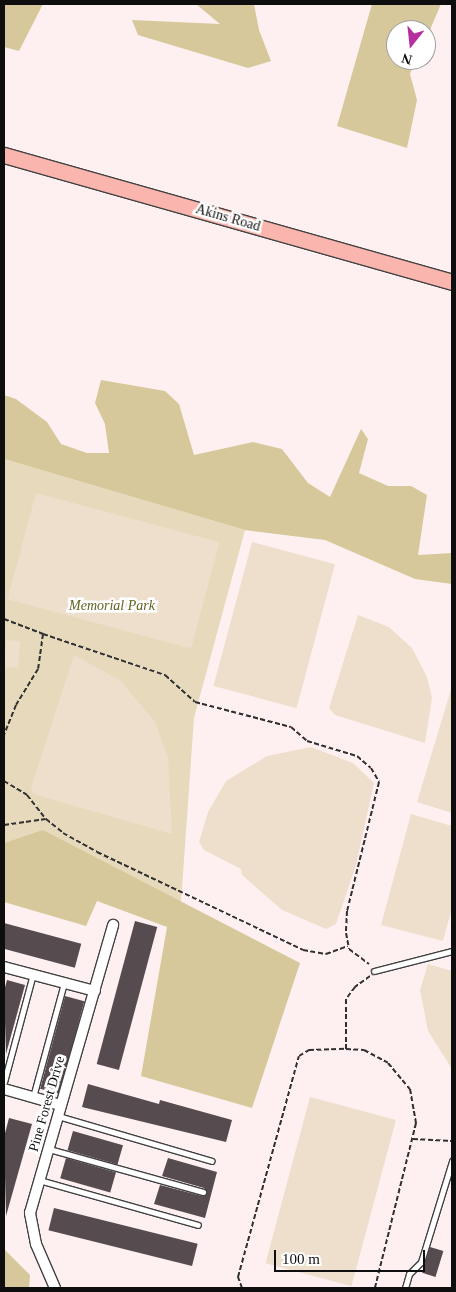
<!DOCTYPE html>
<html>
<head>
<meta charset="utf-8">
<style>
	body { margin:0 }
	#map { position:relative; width:456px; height:1292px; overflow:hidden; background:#fef0f0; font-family:"Times New Roman",serif }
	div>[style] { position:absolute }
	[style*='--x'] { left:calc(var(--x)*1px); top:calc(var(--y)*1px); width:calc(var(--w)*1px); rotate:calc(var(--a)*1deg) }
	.green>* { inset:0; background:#e7d9bb }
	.forest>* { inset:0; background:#d7c89b }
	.pitch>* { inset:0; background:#eedfcc; transform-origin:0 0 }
	.building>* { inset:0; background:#564b4f; transform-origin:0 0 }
	.path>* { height:2px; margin-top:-1px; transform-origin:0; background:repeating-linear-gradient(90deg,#303030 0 5px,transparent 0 7.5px) }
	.roads { filter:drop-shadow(1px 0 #414141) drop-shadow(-1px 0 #414141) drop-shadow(0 1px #414141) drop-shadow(0 -1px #414141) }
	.lane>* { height:5px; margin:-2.5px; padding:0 2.5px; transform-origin:2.5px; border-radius:2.5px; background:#fff }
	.street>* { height:10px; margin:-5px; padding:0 5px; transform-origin:5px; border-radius:5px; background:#fff }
	.secondary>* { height:15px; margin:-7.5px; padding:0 7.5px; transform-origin:7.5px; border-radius:7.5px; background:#fab6ae }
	span { translate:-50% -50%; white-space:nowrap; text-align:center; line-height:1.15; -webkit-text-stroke:5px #fff; paint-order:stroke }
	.street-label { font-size:14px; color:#0e0e0e }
	.park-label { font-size:14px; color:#626222; font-style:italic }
	.frame { position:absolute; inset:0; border:5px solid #0e0e0e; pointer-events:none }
	.north { position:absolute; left:386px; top:20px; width:50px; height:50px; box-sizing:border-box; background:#fff; border:1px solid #9f9f9f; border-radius:50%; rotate:196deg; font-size:14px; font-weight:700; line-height:20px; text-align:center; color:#0e0e0e }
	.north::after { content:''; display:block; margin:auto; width:18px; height:22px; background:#b62e9f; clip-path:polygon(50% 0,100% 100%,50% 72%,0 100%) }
	.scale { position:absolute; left:274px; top:1250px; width:151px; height:22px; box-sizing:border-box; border:2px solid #0e0e0e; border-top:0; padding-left:6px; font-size:15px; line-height:18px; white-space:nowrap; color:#0e0e0e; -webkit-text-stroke:4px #fff; paint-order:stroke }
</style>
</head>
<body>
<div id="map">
	<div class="green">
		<i style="clip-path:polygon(4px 459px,245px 530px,194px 718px,181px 902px,43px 831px,4px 843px)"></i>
	</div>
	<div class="forest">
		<i style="clip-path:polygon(4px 4px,43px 4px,19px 51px,4px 47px)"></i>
		<i style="clip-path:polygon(196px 4px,254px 4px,259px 30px,271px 61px,248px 68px,138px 35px,132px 20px,220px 24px)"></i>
		<i style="clip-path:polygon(372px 4px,441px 4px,426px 39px,426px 30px,396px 30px,396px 60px,416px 60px,410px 74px,417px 100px,407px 148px,337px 126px)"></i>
		<i style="clip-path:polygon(101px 380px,165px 391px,179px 404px,194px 455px,253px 442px,282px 449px,308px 483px,330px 497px,361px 429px,368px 439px,359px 473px,388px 486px,411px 486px,427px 495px,418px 555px,452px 553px,452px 584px,415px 579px,325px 540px,245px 530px,4px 459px,4px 395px,16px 399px,47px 422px,61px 444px,87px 453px,109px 453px,105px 424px,95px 403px)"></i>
		<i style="clip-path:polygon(43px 830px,300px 963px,252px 1108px,141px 1076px,167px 927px,97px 901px,86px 926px,4px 902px,4px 843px)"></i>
		<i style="clip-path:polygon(4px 1249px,30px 1275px,29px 1288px,4px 1288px)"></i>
	</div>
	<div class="pitch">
		<i style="left:36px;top:493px;width:190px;height:110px;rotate:15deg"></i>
		<i style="left:252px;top:542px;width:86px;height:149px;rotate:15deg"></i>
		<i style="clip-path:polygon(358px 615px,389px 627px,412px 648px,427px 677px,432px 698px,425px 743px,335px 715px,329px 708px)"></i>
		<i style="left:6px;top:640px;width:14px;height:27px;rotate:4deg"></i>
		<i style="clip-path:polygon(74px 655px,121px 681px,155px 722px,168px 757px,172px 834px,33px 794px,31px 788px)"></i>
		<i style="clip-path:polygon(452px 686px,452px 813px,417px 802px)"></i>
		<i style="clip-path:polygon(311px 747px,353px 763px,374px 783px,356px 865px,336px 924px,326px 929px,282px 910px,242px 875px,241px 869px,204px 850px,199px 842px,208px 812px,226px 781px,267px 756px)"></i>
		<i style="clip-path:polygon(411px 814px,452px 826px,452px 908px,443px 941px,381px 925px)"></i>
		<i style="clip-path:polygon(428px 964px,452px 971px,452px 1069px,428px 1031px,420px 990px)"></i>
		<i style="left:310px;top:1097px;width:89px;height:172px;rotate:15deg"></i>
	</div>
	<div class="building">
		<i style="left:135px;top:921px;width:23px;height:148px;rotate:15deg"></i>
		<i style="left:4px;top:923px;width:80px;height:25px;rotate:15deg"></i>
		<i style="clip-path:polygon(7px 980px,25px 985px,6px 1054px,4px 991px)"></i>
		<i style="left:65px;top:996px;width:20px;height:96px;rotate:15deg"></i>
		<i style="clip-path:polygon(88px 1084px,159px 1104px,160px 1100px,232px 1120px,226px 1142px,82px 1107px)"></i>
		<i style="clip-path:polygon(9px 1118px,32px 1124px,6px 1216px,4px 1137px)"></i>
		<i style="left:73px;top:1131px;width:52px;height:20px;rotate:16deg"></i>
		<i style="left:66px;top:1158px;width:52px;height:21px;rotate:16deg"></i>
		<i style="clip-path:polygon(168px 1158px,217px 1172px,205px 1218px,154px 1204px,160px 1185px,202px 1196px,207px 1194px,204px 1188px,162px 1176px)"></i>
		<i style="left:54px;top:1208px;width:148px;height:23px;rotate:14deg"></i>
		<i style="left:430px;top:1247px;width:14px;height:27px;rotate:17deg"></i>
	</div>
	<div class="path">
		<i style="--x:4;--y:619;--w:42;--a:21"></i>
		<i style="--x:43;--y:634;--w:35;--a:98"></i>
		<i style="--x:38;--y:669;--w:42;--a:121.4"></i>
		<i style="--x:16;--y:705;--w:32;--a:112"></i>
		<i style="--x:43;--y:634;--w:129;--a:18.6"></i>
		<i style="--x:165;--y:675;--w:40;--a:42"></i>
		<i style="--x:195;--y:702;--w:99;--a:14.6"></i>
		<i style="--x:291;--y:727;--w:21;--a:41"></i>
		<i style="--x:307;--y:741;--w:52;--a:16.7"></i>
		<i style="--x:357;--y:756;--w:18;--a:41"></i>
		<i style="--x:371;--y:768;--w:16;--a:60"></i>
		<i style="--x:379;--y:782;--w:133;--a:103.9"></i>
		<i style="--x:347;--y:911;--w:22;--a:93"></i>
		<i style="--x:346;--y:933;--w:16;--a:79"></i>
		<i style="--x:349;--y:949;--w:25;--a:37"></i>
		<i style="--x:4;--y:781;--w:27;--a:31"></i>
		<i style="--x:27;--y:795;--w:31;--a:52"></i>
		<i style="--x:4;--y:825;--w:42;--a:-8.1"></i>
		<i style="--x:46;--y:819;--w:22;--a:39"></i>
		<i style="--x:63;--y:833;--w:39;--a:29"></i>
		<i style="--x:97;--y:852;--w:228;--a:25.4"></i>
		<i style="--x:303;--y:950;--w:23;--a:10"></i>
		<i style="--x:326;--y:954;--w:23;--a:-20"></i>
		<i style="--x:370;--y:976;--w:19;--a:144"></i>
		<i style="--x:355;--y:987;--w:15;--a:127"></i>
		<i style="--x:346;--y:999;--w:50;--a:90"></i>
		<i style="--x:346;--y:1049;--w:18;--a:3"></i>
		<i style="--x:364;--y:1050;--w:27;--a:28"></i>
		<i style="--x:388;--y:1063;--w:34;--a:50"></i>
		<i style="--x:410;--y:1089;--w:35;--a:80"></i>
		<i style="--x:416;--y:1123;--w:170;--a:104"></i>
		<i style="--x:413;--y:1139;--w:39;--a:3"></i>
		<i style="--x:242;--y:1288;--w:12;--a:-110"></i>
		<i style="--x:238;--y:1277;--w:229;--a:-74.6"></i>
		<i style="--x:299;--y:1056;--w:12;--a:-31"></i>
		<i style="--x:309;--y:1050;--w:37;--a:-2"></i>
	</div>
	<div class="roads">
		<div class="lane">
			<i style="--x:374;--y:971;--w:81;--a:-14.4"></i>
			<i style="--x:4;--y:1082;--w:112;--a:-75"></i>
			<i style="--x:33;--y:1097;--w:118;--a:-74.8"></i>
			<i style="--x:58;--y:1116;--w:160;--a:16.3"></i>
			<i style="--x:49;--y:1149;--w:160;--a:15.6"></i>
			<i style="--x:39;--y:1180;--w:165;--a:15.8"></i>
			<i style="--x:405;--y:1288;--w:15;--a:-74"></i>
			<i style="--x:409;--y:1274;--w:17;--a:-45"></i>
			<i style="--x:421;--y:1262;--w:106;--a:-72.9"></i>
		</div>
		<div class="street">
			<i style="--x:4;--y:967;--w:94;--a:14.8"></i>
			<i style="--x:4;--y:1089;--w:58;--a:15.9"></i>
			<i style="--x:55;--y:1288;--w:48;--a:-113.4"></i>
			<i style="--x:36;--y:1244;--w:32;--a:-101"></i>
			<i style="--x:30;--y:1213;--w:300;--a:-73.9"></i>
		</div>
		<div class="secondary">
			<i style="--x:4;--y:155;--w:466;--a:15.8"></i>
		</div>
	</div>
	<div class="street-label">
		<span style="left:228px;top:218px;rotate:16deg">Akins Road</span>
		<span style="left:47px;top:1104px;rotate:-74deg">Pine Forest Drive</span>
	</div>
	<div class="park-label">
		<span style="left:112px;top:606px">Memorial Park</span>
	</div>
	<div class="frame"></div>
	<div class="north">N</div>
	<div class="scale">100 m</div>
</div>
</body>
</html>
